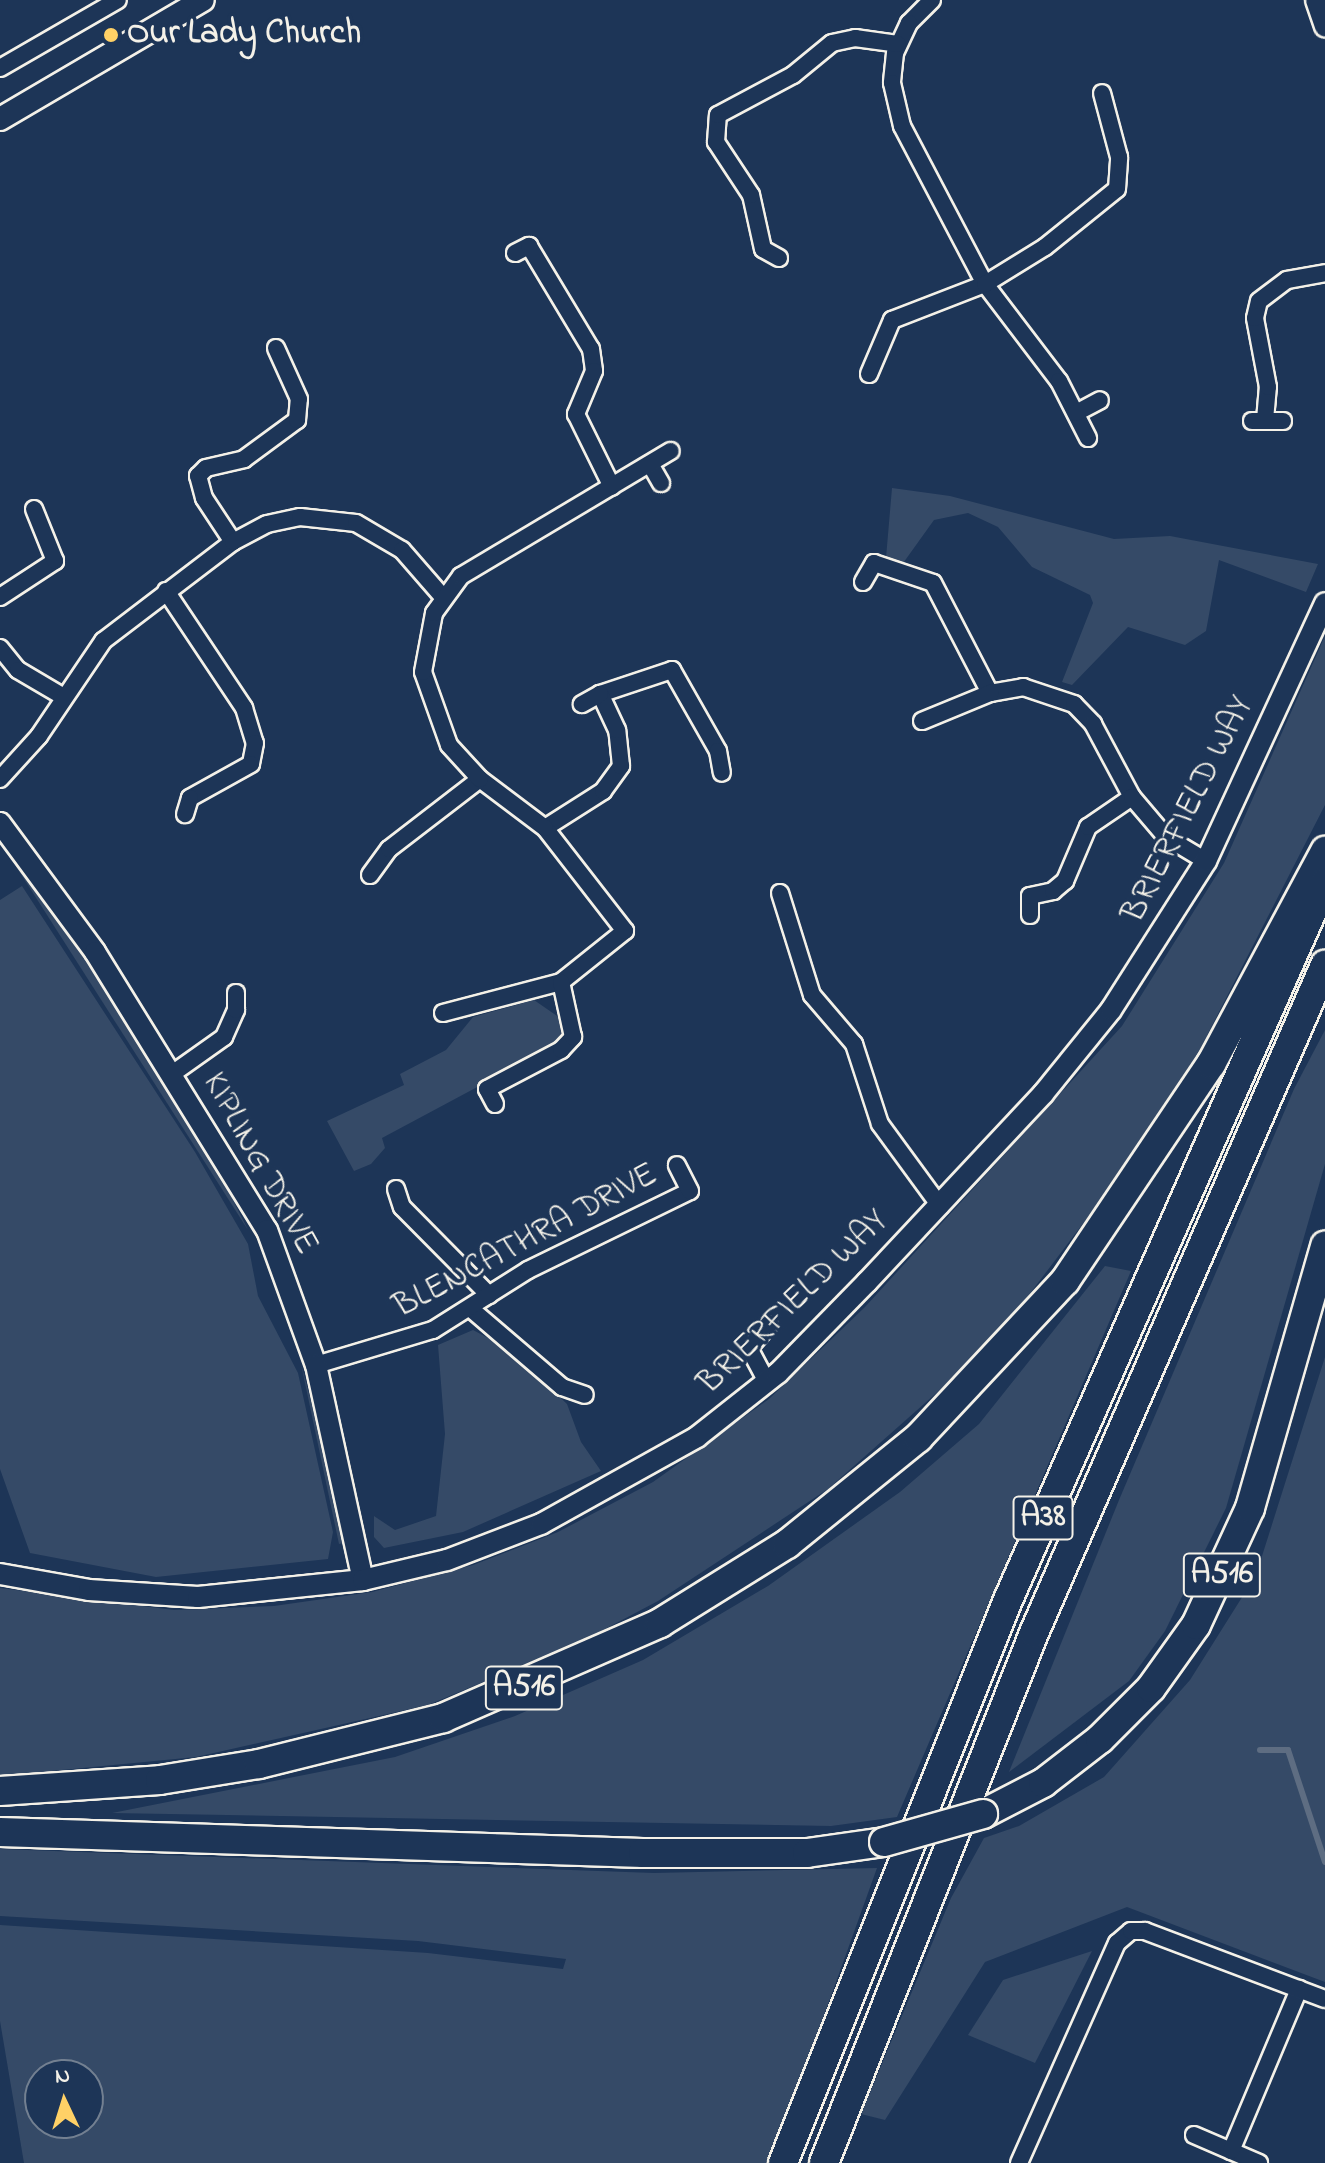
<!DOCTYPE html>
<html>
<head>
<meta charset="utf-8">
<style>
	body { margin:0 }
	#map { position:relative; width:1325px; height:2163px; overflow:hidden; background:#1d3557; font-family:"Indie Flower",sans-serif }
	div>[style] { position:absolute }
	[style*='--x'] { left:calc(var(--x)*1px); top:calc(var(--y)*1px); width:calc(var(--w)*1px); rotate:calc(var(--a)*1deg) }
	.green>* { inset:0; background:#354a67 }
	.stream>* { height:6px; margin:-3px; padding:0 3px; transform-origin:3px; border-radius:3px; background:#5e6d82 }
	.roads { filter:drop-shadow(2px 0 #f4f1e8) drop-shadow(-2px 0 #f4f1e8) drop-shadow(0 2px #f4f1e8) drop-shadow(0 -2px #f4f1e8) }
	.minor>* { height:16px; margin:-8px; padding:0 8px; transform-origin:8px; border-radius:8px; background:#1d3557 }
	.tertiary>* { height:20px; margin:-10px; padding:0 10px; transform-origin:10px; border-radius:10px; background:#1d3557 }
	.secondary>* { height:22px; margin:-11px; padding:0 11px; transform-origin:11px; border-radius:11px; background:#1d3557 }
	.trunk>* { height:28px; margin:-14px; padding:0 14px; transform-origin:14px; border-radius:14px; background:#1d3557 }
	.bridges { filter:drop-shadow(2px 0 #f4f1e8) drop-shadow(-2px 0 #f4f1e8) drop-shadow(0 2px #f4f1e8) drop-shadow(0 -2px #f4f1e8) }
	.trunk-bridge>* { height:28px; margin:-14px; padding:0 14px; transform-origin:14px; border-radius:14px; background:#1d3557 }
	.dots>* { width:22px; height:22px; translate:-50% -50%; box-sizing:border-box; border:4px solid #1d3557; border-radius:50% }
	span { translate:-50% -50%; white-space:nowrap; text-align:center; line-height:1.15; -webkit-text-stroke:7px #1d3557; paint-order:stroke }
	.shield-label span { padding:2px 6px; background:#1d3557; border:2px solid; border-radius:6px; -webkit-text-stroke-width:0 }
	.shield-label { font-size:32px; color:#f4f1e8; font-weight:700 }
	.poi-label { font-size:34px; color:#f4f1e8; font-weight:700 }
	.left { translate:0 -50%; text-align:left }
	.street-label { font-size:34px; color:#f4f1e8 }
	.north { position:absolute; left:24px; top:2059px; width:80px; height:80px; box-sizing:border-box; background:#1d3557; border:2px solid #738091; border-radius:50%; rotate:356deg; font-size:22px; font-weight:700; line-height:32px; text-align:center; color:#f4f1e8 }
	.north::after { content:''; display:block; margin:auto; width:28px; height:36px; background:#ffd166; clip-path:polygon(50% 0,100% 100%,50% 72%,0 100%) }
</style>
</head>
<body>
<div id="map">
	<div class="green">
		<i style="clip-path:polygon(892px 488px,950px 496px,1114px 539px,1170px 536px,1318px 564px,1306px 592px,1219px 560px,1206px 631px,1185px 645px,1128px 627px,1072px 685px,1062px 682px,1093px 603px,1090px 595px,1032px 567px,998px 527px,968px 513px,934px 520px,901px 566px,895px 565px,886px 558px)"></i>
		<i style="clip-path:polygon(1325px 636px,1325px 805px,1199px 1051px,1144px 1143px,1022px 1304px,960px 1372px,828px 1489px,658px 1601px,588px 1638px,428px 1705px,196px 1757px,0 1776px,0 1588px,174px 1610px,274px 1606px,372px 1592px,473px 1565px,558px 1532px,653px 1482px,769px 1399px,865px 1307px,1122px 1026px,1224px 863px)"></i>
		<i style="clip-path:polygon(3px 846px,64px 927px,206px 1146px,248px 1230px)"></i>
		<i style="clip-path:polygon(22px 886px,195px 1152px,248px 1244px,258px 1296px,298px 1373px,333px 1532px,328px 1559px,156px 1577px,30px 1553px,0 1469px,0 900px)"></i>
		<i style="clip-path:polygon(534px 1000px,560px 1018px,561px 1034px,552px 1047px,382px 1138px,385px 1148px,371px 1164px,354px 1171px,327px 1121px,404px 1085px,400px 1074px,446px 1050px,473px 1017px)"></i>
		<i style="clip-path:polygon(1325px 1030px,1325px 1164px,1226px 1508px,1165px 1631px,1129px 1681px,1009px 1772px,1119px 1500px,1294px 1089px)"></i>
		<i style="clip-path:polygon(1105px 1266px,1131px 1271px,897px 1817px,831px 1826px,112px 1813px,395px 1757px,515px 1716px,643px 1660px,768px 1586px,900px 1492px,979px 1424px)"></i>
		<i style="clip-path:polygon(473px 1330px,511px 1350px,567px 1404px,581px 1442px,601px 1471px,463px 1532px,384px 1548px,374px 1537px,374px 1516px,395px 1530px,436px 1516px,445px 1434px,438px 1345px)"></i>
		<i style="clip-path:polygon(1325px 1357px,1325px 1982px,1127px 1907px,985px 1962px,885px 2120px,861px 2114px,951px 1898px,984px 1838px,1019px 1826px,1104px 1777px,1190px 1680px,1256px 1575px)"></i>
		<i style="clip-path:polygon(301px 1364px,321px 1438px,343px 1543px,339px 1544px)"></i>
		<i style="clip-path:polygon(evenodd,0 1849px,654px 1873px,877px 1868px,771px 2163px,24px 2163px,0 2021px,0 1925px,428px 1953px,563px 1969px,566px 1959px,418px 1941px,0 1916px,0 1849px,40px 2075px,88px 2075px,88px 2123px,40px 2123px,40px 2075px)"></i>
		<i style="clip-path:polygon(1092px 1951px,1035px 2063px,968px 2035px,1003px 1980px)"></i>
	</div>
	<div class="stream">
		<i style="--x:1260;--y:1750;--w:28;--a:0"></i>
		<i style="--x:1288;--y:1750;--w:118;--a:71.7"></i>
	</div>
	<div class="roads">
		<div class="minor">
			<i style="--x:932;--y:0;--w:33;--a:135"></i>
			<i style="--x:909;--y:23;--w:33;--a:115"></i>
			<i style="--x:895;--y:53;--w:30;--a:96"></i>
			<i style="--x:892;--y:83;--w:44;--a:76.9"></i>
			<i style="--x:902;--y:126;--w:178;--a:62.3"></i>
			<i style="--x:985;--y:284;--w:122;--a:52.7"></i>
			<i style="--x:1059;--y:381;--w:64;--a:63"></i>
			<i style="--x:0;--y:68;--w:136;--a:-30"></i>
			<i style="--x:515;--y:253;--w:16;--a:-27"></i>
			<i style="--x:529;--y:246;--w:120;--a:59"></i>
			<i style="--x:591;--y:349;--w:22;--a:82"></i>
			<i style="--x:594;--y:371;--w:47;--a:112.7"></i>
			<i style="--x:576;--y:414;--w:81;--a:63.7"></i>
			<i style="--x:779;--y:258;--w:18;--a:-151"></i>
			<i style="--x:763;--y:249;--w:55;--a:-102.5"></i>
			<i style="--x:751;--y:195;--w:64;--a:-123.4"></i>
			<i style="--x:716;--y:142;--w:27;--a:-86"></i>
			<i style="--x:718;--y:115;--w:85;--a:-28.1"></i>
			<i style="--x:793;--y:75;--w:50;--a:-39.4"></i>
			<i style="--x:832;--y:43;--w:24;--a:-12"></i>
			<i style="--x:855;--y:38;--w:43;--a:7.9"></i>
			<i style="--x:869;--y:374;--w:59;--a:-66.9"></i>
			<i style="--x:892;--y:320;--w:100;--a:-21.2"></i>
			<i style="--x:985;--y:284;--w:70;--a:-31.7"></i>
			<i style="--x:1045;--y:247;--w:92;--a:-38.9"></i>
			<i style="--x:1117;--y:189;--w:32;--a:-86"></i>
			<i style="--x:1119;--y:157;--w:66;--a:-104.9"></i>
			<i style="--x:1076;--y:413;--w:27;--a:-28"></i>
			<i style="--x:1265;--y:420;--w:33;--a:-85"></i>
			<i style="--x:1268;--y:387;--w:70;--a:-100.7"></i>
			<i style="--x:1255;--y:318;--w:17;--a:-77"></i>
			<i style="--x:1259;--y:301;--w:35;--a:-37"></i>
			<i style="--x:1287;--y:280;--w:39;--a:-10"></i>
			<i style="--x:1252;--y:421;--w:31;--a:0"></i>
			<i style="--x:650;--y:464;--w:22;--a:60"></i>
			<i style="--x:233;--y:542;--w:53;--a:-123.4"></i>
			<i style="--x:204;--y:498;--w:23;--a:-105"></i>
			<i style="--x:198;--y:476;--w:11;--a:-45"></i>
			<i style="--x:206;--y:468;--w:39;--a:-13"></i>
			<i style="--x:244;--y:459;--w:66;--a:-36.3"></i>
			<i style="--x:297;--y:420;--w:21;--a:-85"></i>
			<i style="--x:299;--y:399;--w:56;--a:-114.3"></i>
			<i style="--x:863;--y:582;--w:22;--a:-60"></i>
			<i style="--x:874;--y:563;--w:62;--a:18.7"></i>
			<i style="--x:933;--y:583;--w:124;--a:62.6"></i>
			<i style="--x:990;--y:693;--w:34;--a:-10"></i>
			<i style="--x:1023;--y:687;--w:54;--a:18.4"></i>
			<i style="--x:1074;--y:704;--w:28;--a:46"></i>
			<i style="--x:1093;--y:724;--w:83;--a:61.9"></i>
			<i style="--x:166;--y:591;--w:141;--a:56.3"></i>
			<i style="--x:244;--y:708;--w:37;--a:73"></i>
			<i style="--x:255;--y:743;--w:21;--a:101"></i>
			<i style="--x:251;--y:764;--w:70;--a:150.9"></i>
			<i style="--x:190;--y:798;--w:17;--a:107"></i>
			<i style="--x:0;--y:597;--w:66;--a:-33.2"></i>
			<i style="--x:55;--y:561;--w:56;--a:-112"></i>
			<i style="--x:0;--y:648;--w:28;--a:51"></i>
			<i style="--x:18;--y:670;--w:51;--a:30.6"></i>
			<i style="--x:600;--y:694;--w:76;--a:-18.4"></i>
			<i style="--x:672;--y:670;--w:93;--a:60.4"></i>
			<i style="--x:718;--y:751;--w:22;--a:80"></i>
			<i style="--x:922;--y:721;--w:74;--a:-22.4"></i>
			<i style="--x:0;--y:779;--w:58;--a:-47.8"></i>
			<i style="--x:39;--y:736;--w:115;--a:-56"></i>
			<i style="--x:103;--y:641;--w:163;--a:-37.3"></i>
			<i style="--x:233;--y:542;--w:38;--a:-28"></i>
			<i style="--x:267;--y:524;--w:34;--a:-12"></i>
			<i style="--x:300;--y:517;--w:56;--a:6.1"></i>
			<i style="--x:356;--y:523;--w:53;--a:30.4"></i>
			<i style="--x:402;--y:550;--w:61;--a:49"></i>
			<i style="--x:545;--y:828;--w:69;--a:-32.5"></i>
			<i style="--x:603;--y:791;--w:31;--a:-54"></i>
			<i style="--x:621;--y:766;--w:36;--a:-96"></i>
			<i style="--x:617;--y:730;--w:40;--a:-115"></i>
			<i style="--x:600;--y:694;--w:21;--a:151"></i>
			<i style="--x:370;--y:875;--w:32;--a:-54"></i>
			<i style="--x:389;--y:849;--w:115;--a:-37.6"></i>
			<i style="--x:780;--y:893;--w:107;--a:72.6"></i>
			<i style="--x:812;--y:995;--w:65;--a:49.4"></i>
			<i style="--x:854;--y:1044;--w:84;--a:72"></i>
			<i style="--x:880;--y:1124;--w:102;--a:53.8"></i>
			<i style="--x:1030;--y:915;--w:19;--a:-90"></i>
			<i style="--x:1030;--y:896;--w:24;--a:-12"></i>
			<i style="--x:1053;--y:891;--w:16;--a:-40"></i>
			<i style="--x:1065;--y:881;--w:59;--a:-66.9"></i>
			<i style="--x:1088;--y:827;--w:53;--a:-34.3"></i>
			<i style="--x:1132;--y:797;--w:52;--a:49.6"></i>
			<i style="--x:1166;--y:837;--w:47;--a:31"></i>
			<i style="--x:443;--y:1013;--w:122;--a:-14.7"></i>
			<i style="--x:561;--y:982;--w:82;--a:-38.6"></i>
			<i style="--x:625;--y:931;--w:130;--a:-127.8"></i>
			<i style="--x:545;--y:828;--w:81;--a:-143"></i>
			<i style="--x:480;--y:779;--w:46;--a:-132.4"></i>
			<i style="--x:449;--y:745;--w:77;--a:-109.6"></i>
			<i style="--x:423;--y:672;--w:60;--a:-79.4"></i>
			<i style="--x:434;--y:613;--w:46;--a:-53.9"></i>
			<i style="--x:461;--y:576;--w:244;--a:-30.8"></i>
			<i style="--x:172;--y:1074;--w:64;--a:-35.4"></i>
			<i style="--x:224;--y:1037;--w:30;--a:-66"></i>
			<i style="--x:236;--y:1010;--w:17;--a:-90"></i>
			<i style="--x:495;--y:1104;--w:17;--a:-118"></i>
			<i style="--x:487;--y:1089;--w:84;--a:-27.8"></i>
			<i style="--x:561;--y:1050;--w:18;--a:-47"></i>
			<i style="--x:573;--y:1037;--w:56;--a:-102.3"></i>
			<i style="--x:396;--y:1189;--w:19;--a:72"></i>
			<i style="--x:402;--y:1207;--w:124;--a:45.3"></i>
			<i style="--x:471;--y:1309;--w:120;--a:40.6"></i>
			<i style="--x:562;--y:1387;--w:24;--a:19"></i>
			<i style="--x:316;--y:1365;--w:122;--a:-16.7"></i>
			<i style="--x:433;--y:1330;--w:112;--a:-32.3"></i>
			<i style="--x:528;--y:1270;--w:180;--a:-26"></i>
			<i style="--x:690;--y:1191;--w:29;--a:-117"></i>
			<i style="--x:767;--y:1382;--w:38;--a:-118"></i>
			<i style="--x:749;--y:1348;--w:30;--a:-49"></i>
			<i style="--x:1194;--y:2135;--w:71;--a:23.3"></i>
			<i style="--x:1231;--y:2151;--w:176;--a:-67.2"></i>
			<i style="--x:1019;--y:2163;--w:241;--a:-66"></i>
			<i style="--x:1117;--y:1943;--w:18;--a:-41"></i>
			<i style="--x:1131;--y:1931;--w:14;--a:0"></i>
			<i style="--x:1145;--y:1931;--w:192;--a:20.7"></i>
		</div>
		<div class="tertiary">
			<i style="--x:1316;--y:0;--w:28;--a:71"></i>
			<i style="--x:0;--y:823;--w:160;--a:53.6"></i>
			<i style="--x:95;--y:952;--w:327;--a:58.3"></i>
			<i style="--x:267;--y:1230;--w:144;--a:70.1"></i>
			<i style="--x:316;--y:1365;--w:220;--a:77.7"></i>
			<i style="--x:0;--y:1574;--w:90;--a:10.2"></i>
			<i style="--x:89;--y:1590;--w:109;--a:3.7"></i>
			<i style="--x:198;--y:1597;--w:166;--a:-5.9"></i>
			<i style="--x:363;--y:1580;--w:86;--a:-13.4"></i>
			<i style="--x:447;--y:1560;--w:101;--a:-21"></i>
			<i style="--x:541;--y:1524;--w:179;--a:-29.1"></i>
			<i style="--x:697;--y:1437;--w:103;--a:-38.3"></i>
			<i style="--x:778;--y:1373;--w:127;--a:-45.6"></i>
			<i style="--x:867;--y:1282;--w:258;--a:-46.9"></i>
			<i style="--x:1043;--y:1094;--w:108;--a:-51"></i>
			<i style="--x:1111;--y:1010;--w:177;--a:-57.5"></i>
			<i style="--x:1206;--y:861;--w:284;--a:-65.2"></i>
		</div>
		<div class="secondary">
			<i style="--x:0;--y:119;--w:235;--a:-30.4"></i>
		</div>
		<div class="trunk">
			<i style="--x:0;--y:1791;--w:160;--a:-3.9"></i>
			<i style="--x:160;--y:1780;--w:100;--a:-9.2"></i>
			<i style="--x:259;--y:1764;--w:190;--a:-14"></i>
			<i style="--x:443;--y:1718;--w:237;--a:-23.6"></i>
			<i style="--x:660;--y:1623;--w:150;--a:-31.9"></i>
			<i style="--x:787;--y:1544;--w:169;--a:-39"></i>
			<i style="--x:918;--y:1438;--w:215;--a:-46.9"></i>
			<i style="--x:1065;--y:1281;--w:262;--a:-56.1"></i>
			<i style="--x:1211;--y:1064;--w:242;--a:-61.8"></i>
			<i style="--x:983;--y:1814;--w:68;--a:-27.3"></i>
			<i style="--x:1043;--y:1783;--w:72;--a:-37.7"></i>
			<i style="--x:1100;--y:1739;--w:72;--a:-45"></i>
			<i style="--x:1151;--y:1688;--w:77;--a:-54.5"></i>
			<i style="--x:1196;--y:1625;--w:129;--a:-65.2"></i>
			<i style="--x:1250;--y:1508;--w:273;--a:-74"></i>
			<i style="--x:0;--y:1832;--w:643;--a:1.87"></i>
			<i style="--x:643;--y:1853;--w:164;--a:0"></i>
			<i style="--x:807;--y:1853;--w:78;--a:-8.1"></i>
			<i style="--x:783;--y:2163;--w:606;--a:-68.22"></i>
			<i style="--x:1008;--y:1600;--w:785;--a:-66.18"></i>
			<i style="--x:824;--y:2163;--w:570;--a:-68.39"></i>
			<i style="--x:1034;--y:1633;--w:729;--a:-66.46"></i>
		</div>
	</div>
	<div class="bridges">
		<div class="trunk-bridge">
			<i style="--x:884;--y:1842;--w:103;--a:-15.8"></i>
		</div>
	</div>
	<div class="dots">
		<i style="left:111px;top:35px;background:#ffd166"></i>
	</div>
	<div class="shield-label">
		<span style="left:1043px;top:1518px">A38</span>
		<span style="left:1222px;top:1575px">A516</span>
		<span style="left:524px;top:1688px">A516</span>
	</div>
	<div class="poi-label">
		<span class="left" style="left:127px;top:35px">Our Lady Church</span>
	</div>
	<div class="street-label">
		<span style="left:1189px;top:810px;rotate:-63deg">BRIERFIELD WAY</span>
		<span style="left:259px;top:1164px;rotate:61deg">KIPLING DRIVE</span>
		<span style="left:526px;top:1242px;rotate:-28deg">BLENCATHRA DRIVE</span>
		<span style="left:794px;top:1303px;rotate:-44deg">BRIERFIELD WAY</span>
	</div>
	<div class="north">N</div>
</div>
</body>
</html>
